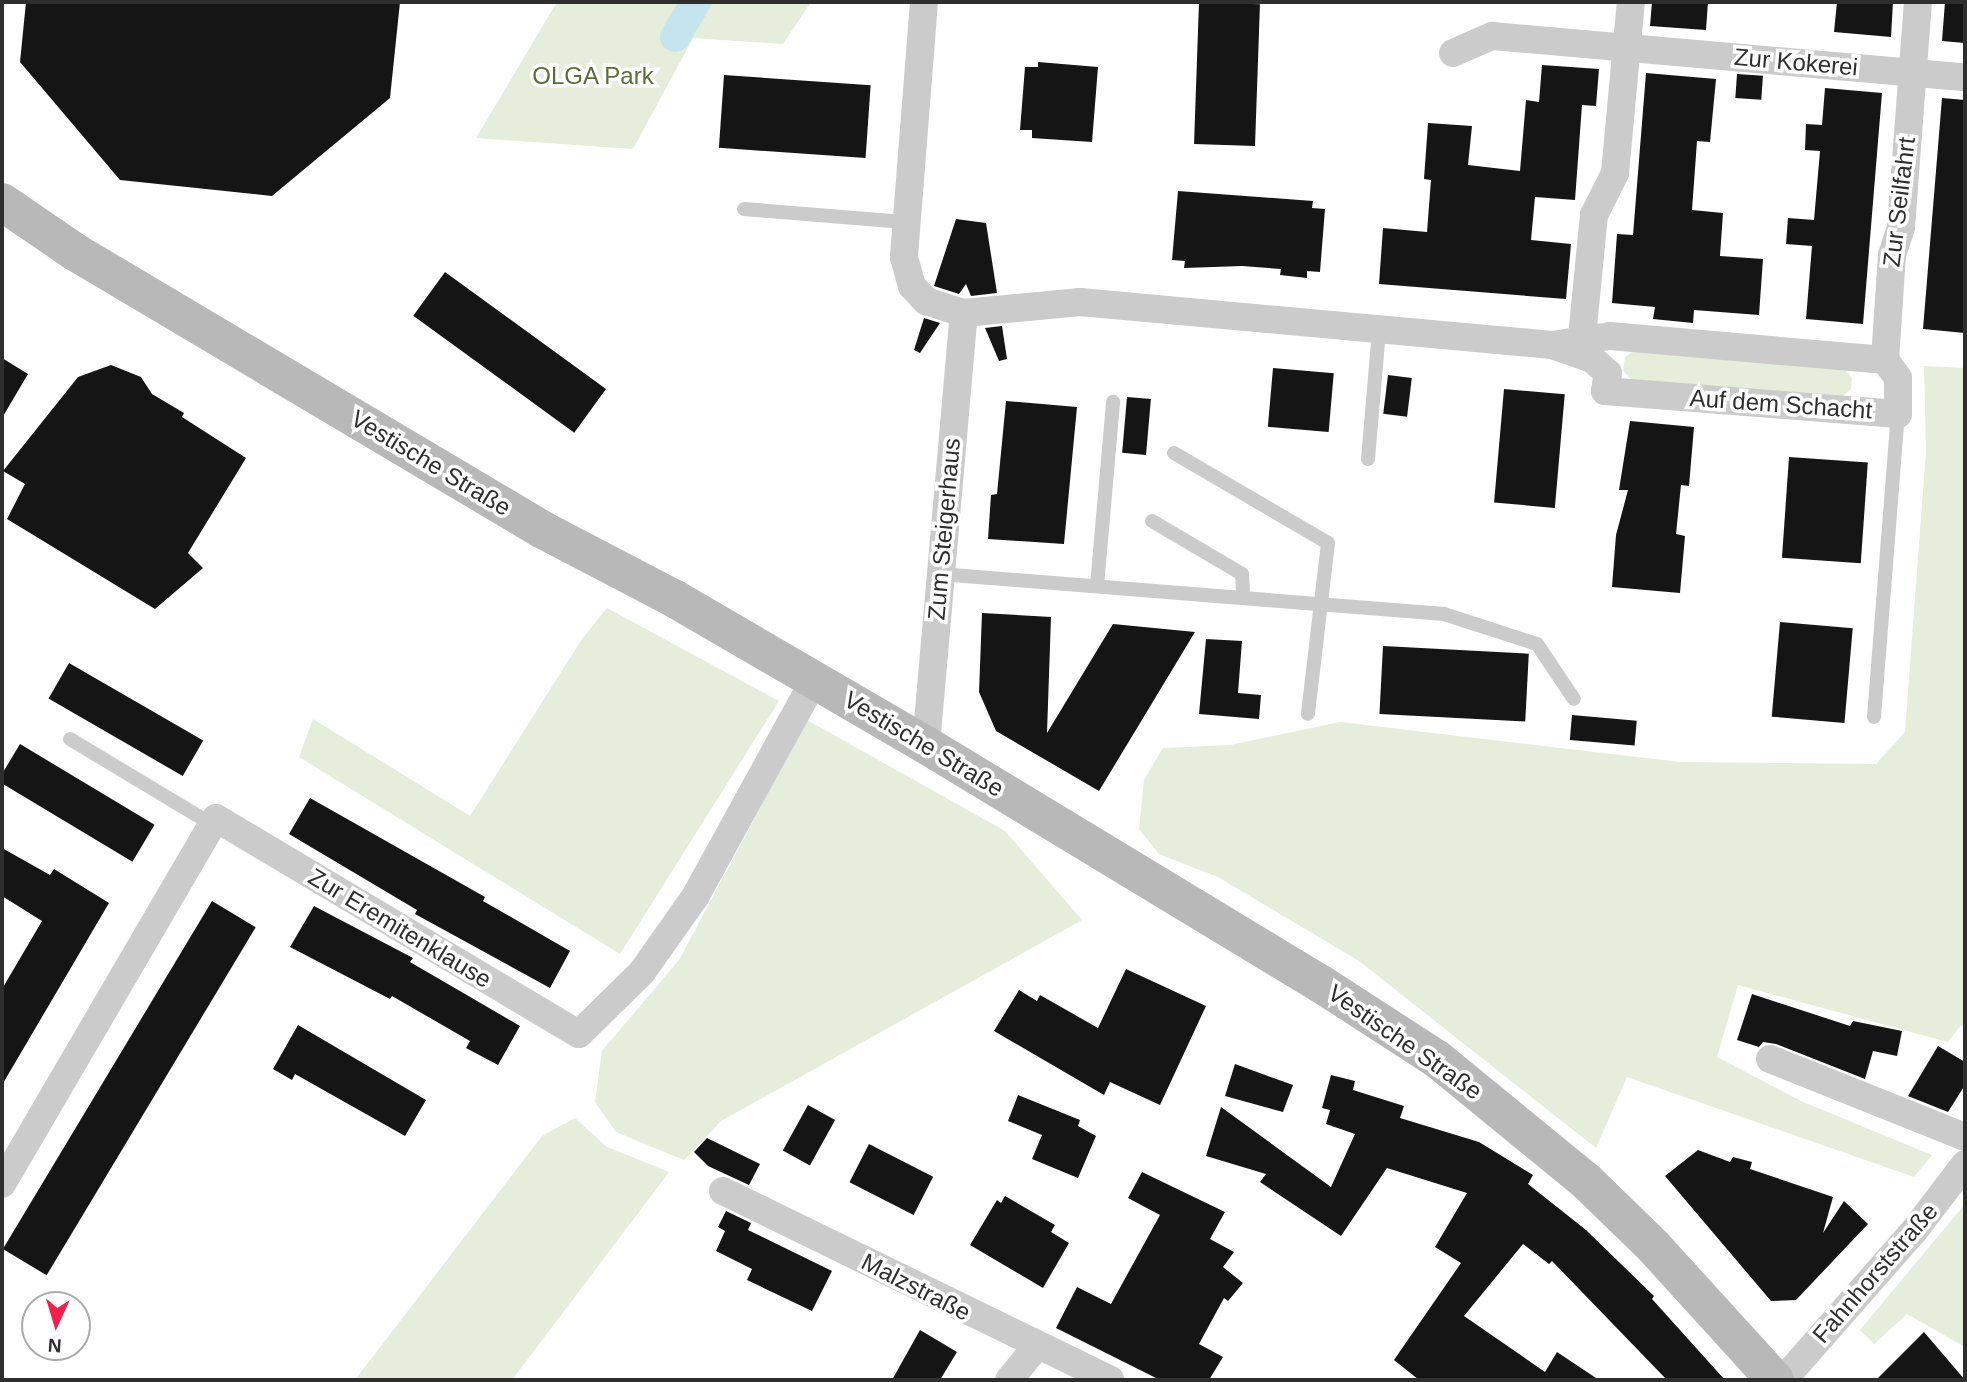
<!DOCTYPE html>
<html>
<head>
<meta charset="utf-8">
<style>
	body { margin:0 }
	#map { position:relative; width:1967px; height:1382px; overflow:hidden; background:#fff; font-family:Helvetica,sans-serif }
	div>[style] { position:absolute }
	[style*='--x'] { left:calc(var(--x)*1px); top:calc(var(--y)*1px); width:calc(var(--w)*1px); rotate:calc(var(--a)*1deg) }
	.green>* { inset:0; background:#e6edda }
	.canal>* { height:30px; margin:-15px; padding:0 15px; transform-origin:15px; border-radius:15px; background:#c4e4ee }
	.building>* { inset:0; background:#151515; transform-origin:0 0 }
	.lane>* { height:14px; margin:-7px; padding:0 7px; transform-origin:7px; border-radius:7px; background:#cbcbcb }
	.street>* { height:28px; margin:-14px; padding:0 14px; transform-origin:14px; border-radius:14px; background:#cbcbcb }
	.secondary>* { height:38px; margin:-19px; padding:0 19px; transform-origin:19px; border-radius:19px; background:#b8b8b8 }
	span { translate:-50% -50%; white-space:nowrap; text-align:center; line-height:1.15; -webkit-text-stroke:7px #fff; paint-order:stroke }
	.street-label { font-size:24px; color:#2e2e2e }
	.park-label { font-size:24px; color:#586d37 }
	.frame { position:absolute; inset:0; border:4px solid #2e2e2e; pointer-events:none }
	.north { position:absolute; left:21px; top:1291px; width:70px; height:70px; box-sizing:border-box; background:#fff; border:2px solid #ababab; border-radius:50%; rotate:184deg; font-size:19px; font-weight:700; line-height:28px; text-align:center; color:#2e2e2e }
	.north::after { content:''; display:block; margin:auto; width:24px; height:32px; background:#f51f4c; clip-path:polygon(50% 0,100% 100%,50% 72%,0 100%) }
</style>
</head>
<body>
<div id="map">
	<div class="green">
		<i style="clip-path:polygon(557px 2px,811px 2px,783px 44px,693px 38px,633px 149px,476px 138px)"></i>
		<i style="clip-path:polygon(1636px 349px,1842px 366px,1852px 378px,1851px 389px,1841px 398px,1633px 381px,1623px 371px,1625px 357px)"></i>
		<i style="clip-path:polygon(1924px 366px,1965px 368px,1965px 1026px,1960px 1026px,1948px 1042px,1738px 985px,1717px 1057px,1803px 1102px,1932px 1155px,1914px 1177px,1627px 1077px,1596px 1148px,1359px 961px,1218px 877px,1159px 854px,1139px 829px,1144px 780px,1163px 748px,1230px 745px,1340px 722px,1680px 762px,1876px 764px,1905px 732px,1926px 451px)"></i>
		<i style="clip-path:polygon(607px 608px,779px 701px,620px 954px,299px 757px,313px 719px,470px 816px,582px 639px)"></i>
		<i style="clip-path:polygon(807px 720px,1005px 831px,1082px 920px,721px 1121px,684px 1160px,616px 1132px,595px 1102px,602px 1051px,679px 960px)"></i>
		<i style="clip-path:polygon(575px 1118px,607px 1147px,669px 1172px,512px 1380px,355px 1380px,542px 1136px)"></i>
		<i style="clip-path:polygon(1965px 1204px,1965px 1347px,1907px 1314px,1874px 1344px,1860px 1330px)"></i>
	</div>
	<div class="canal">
		<i style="--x:675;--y:37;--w:41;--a:-59"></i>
	</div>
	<div class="building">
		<i style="clip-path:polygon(26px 2px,400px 2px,390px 98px,272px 196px,120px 180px,20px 62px)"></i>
		<i style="left:1199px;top:2px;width:61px;height:142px;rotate:2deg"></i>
		<i style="clip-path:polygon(1652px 2px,1708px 2px,1706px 30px,1650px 26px)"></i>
		<i style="clip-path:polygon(1837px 2px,1893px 2px,1891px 37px,1834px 32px)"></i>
		<i style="clip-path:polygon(1945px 2px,1965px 2px,1965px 43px,1942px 41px)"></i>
		<i style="clip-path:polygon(1038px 62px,1098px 67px,1092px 142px,1032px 138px,1032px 130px,1020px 130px,1025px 67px,1038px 67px)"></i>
		<i style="clip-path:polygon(1542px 65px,1599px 69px,1596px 106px,1582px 105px,1575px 200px,1535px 197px,1531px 240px,1571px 244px,1566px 299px,1379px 284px,1383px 228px,1427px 232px,1431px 180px,1424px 179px,1428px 123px,1472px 126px,1468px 165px,1520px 171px,1526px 100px,1539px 102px)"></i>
		<i style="clip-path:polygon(1646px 73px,1716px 79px,1710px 142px,1697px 141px,1692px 210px,1723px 213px,1720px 256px,1763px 259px,1759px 315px,1694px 310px,1693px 323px,1653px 319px,1655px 307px,1612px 303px,1617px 234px,1633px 235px)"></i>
		<i style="left:1737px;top:74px;width:26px;height:24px;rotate:4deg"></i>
		<i style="left:724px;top:75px;width:147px;height:73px;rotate:4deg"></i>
		<i style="clip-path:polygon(1825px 88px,1882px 93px,1863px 324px,1806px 319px,1812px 246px,1786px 244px,1788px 218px,1814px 220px,1820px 151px,1805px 150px,1806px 124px,1822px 125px)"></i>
		<i style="clip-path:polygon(1942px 98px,1965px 100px,1965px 333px,1923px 329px)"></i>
		<i style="clip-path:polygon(1178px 191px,1313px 201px,1312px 208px,1325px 209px,1320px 272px,1307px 271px,1307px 278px,1280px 275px,1281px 269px,1242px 266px,1184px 268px,1185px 261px,1172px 260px)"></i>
		<i style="clip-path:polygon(956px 219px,986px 223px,997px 293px,971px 296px,966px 284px,959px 294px,934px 286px)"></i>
		<i style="left:445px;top:272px;width:199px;height:54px;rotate:36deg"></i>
		<i style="clip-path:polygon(924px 318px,940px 323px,920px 353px,914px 350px)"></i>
		<i style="clip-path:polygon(1002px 326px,1007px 359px,999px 361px,985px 328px)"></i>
		<i style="clip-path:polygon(2px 358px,28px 374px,2px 418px)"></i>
		<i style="clip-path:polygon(111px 365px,141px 377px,152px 394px,184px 413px,182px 417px,246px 458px,188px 553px,203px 568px,155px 609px,7px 519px,25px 484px,3px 471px,78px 377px)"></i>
		<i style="left:1273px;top:368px;width:61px;height:59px;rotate:5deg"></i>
		<i style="left:1388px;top:375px;width:24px;height:39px;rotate:7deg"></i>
		<i style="left:1504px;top:389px;width:61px;height:114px;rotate:5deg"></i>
		<i style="left:1127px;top:397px;width:24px;height:56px;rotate:5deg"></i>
		<i style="clip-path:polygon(1006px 401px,1077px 407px,1064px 544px,988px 539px,991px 495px,997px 494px)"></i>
		<i style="clip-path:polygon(1630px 421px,1694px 427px,1689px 486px,1681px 485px,1676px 534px,1685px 536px,1680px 593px,1612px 587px,1616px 535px,1628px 490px,1619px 490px)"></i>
		<i style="left:1789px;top:457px;width:79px;height:101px;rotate:4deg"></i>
		<i style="clip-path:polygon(982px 613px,1051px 617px,1047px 733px,1113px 624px,1195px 632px,1099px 791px,996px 731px,979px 692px)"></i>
		<i style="left:1780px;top:622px;width:73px;height:95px;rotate:5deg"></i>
		<i style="clip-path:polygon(1206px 639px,1242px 641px,1238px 693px,1261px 695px,1259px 719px,1199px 714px)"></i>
		<i style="left:1383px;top:646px;width:146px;height:68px;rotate:3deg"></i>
		<i style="left:69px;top:663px;width:155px;height:41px;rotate:30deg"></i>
		<i style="left:1572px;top:715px;width:65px;height:25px;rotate:5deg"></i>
		<i style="left:20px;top:744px;width:157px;height:43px;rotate:31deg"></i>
		<i style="clip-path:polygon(310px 798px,485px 897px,483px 901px,570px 951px,550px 988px,415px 914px,417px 910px,289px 834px)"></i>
		<i style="clip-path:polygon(2px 848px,50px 875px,54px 869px,109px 903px,2px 1085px,2px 989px,42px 921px,2px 896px)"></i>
		<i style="left:212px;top:901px;width:51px;height:406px;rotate:31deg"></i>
		<i style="clip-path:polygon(314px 906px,413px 958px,410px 962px,520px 1026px,498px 1065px,466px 1048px,470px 1041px,392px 996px,390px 999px,290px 947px)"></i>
		<i style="clip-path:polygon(1126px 969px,1206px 1006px,1160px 1105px,1110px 1082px,1104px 1095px,994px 1031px,1019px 990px,1037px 1001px,1040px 995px,1098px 1028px)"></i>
		<i style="clip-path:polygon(1752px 994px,1850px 1026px,1853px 1021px,1902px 1031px,1897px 1056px,1873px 1051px,1865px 1079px,1776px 1044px,1763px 1042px,1759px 1047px,1737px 1040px)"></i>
		<i style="clip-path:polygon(298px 1025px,426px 1100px,405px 1136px,295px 1074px,292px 1080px,273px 1069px)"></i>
		<i style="clip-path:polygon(1938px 1046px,1965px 1062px,1965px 1085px,1948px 1112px,1908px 1096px)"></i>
		<i style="clip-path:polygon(1235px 1064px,1293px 1085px,1283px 1112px,1225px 1096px)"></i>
		<i style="clip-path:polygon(1331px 1075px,1355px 1081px,1353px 1090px,1404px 1106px,1400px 1118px,1479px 1142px,1533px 1175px,1528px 1184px,1586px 1230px,1654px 1296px,1652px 1299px,1725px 1380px,1667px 1380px,1552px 1261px,1549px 1264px,1523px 1244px,1464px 1316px,1545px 1372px,1557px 1352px,1599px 1380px,1419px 1380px,1394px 1360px,1461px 1263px,1435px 1247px,1467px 1193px,1387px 1168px,1341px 1236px,1260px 1182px,1266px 1174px,1206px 1156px,1221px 1107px,1331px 1187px,1355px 1134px,1326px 1124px,1330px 1110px,1322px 1108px)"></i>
		<i style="clip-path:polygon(1018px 1095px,1080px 1120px,1078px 1126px,1096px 1136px,1078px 1178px,1032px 1159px,1042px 1135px,1008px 1121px)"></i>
		<i style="left:808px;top:1105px;width:31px;height:52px;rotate:29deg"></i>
		<i style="clip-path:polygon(707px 1138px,760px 1164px,749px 1185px,708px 1166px,694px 1152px)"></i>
		<i style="left:869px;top:1144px;width:72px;height:43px;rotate:27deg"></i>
		<i style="clip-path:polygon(1698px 1150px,1730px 1162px,1733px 1157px,1752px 1162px,1750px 1169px,1833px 1197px,1823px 1233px,1844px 1201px,1868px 1224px,1796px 1300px,1771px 1301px,1665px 1176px)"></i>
		<i style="clip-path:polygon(1142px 1172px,1225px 1212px,1210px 1239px,1234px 1252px,1223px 1267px,1243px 1283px,1228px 1301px,1224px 1298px,1199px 1344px,1223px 1357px,1209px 1380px,1160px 1380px,1056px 1328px,1077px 1287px,1111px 1304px,1160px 1215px,1128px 1198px)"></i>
		<i style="clip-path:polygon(1005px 1196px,1055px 1225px,1051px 1232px,1069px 1243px,1043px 1288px,970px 1245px,997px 1200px,1001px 1203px)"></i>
		<i style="clip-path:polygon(726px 1211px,751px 1223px,748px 1230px,832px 1271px,812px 1311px,747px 1280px,752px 1269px,716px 1251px,725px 1231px,718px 1227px)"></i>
		<i style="clip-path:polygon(920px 1330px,957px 1352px,940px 1380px,892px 1380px)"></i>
		<i style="clip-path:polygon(1924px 1332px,1965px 1380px,1876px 1380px)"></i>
	</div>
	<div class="lane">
		<i style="--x:744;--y:209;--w:164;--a:4.6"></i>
		<i style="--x:1174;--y:453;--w:178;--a:30.3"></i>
		<i style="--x:1328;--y:543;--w:172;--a:96.7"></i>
		<i style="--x:1368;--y:459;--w:128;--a:-85.1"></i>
		<i style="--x:1152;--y:521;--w:104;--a:30.5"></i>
		<i style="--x:1242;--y:574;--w:22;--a:87"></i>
		<i style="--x:940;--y:574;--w:506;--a:4.54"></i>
		<i style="--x:1444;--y:614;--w:98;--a:17.9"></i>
		<i style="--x:1537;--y:644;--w:66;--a:56.1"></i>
		<i style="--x:1097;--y:586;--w:185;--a:-85"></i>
		<i style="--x:1874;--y:717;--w:304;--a:-85.5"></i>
		<i style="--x:70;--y:739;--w:167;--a:31"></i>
	</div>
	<div class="street">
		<i style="--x:924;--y:2;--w:256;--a:94.5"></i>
		<i style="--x:904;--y:257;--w:30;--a:75"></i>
		<i style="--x:912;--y:286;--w:21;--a:47"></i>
		<i style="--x:926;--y:301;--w:40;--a:18"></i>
		<i style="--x:1453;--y:53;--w:43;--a:-23.6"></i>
		<i style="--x:1492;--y:36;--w:475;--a:5"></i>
		<i style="--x:1582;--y:337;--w:123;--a:-84.4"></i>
		<i style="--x:1594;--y:215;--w:47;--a:-63.4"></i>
		<i style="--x:1615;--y:173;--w:172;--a:-84.7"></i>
		<i style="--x:1885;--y:360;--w:105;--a:-86.2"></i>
		<i style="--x:1892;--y:255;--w:29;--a:-72"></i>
		<i style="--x:1901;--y:227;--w:226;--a:-85.7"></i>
		<i style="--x:926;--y:745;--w:434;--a:-85"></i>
		<i style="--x:964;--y:313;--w:117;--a:-5.4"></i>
		<i style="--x:1080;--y:302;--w:474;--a:5.2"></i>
		<i style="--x:1552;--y:345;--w:59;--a:-8.8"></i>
		<i style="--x:1610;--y:336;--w:276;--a:5"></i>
		<i style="--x:1885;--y:360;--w:22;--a:54"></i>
		<i style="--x:1898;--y:378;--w:36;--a:90"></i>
		<i style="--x:1898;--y:414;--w:294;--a:-175.5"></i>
		<i style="--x:1605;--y:391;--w:18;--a:-81"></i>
		<i style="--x:1608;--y:373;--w:21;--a:-139"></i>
		<i style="--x:1592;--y:359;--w:42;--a:-160.7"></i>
		<i style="--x:1770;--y:1059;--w:210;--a:21.8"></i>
		<i style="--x:2;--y:1184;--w:424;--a:-59.7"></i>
		<i style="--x:216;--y:818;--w:422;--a:30.8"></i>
		<i style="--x:579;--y:1034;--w:88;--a:-44.5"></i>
		<i style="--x:642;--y:972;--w:92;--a:-54.8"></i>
		<i style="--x:695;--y:897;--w:249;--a:-61.2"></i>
		<i style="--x:723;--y:1191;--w:431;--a:26"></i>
		<i style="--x:1009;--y:1380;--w:43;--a:-50.7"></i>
		<i style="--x:1783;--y:1380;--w:198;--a:-48.7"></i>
		<i style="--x:1914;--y:1231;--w:84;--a:-52.7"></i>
	</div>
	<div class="secondary">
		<i style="--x:2;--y:202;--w:88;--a:34.4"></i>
		<i style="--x:75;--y:252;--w:544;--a:30.71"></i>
		<i style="--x:543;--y:530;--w:149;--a:27.6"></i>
		<i style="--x:675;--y:599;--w:290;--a:30.2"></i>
		<i style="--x:926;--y:745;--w:462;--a:31.2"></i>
		<i style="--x:1321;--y:984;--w:138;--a:32.9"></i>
		<i style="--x:1437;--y:1059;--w:191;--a:39.3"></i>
		<i style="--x:1585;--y:1180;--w:95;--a:44.1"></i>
		<i style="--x:1653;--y:1246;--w:181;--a:47.7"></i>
	</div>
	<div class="street-label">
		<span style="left:1796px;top:62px;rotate:5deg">Zur Kokerei</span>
		<span style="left:1899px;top:202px;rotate:-83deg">Zur Seilfahrt</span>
		<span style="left:1781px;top:404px;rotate:4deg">Auf dem Schacht</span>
		<span style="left:431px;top:463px;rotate:31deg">Vestische Straße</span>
		<span style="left:944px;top:529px;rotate:-85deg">Zum Steigerhaus</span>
		<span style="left:924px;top:744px;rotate:31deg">Vestische Straße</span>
		<span style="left:400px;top:928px;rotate:31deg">Zur Eremitenklause</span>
		<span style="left:1405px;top:1042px;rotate:35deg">Vestische Straße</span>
		<span style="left:1875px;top:1273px;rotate:-49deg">Fahnhorststraße</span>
		<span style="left:916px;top:1287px;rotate:27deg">Malzstraße</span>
	</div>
	<div class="park-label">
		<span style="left:593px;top:76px">OLGA Park</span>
	</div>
	<div class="frame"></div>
	<div class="north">N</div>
</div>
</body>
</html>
